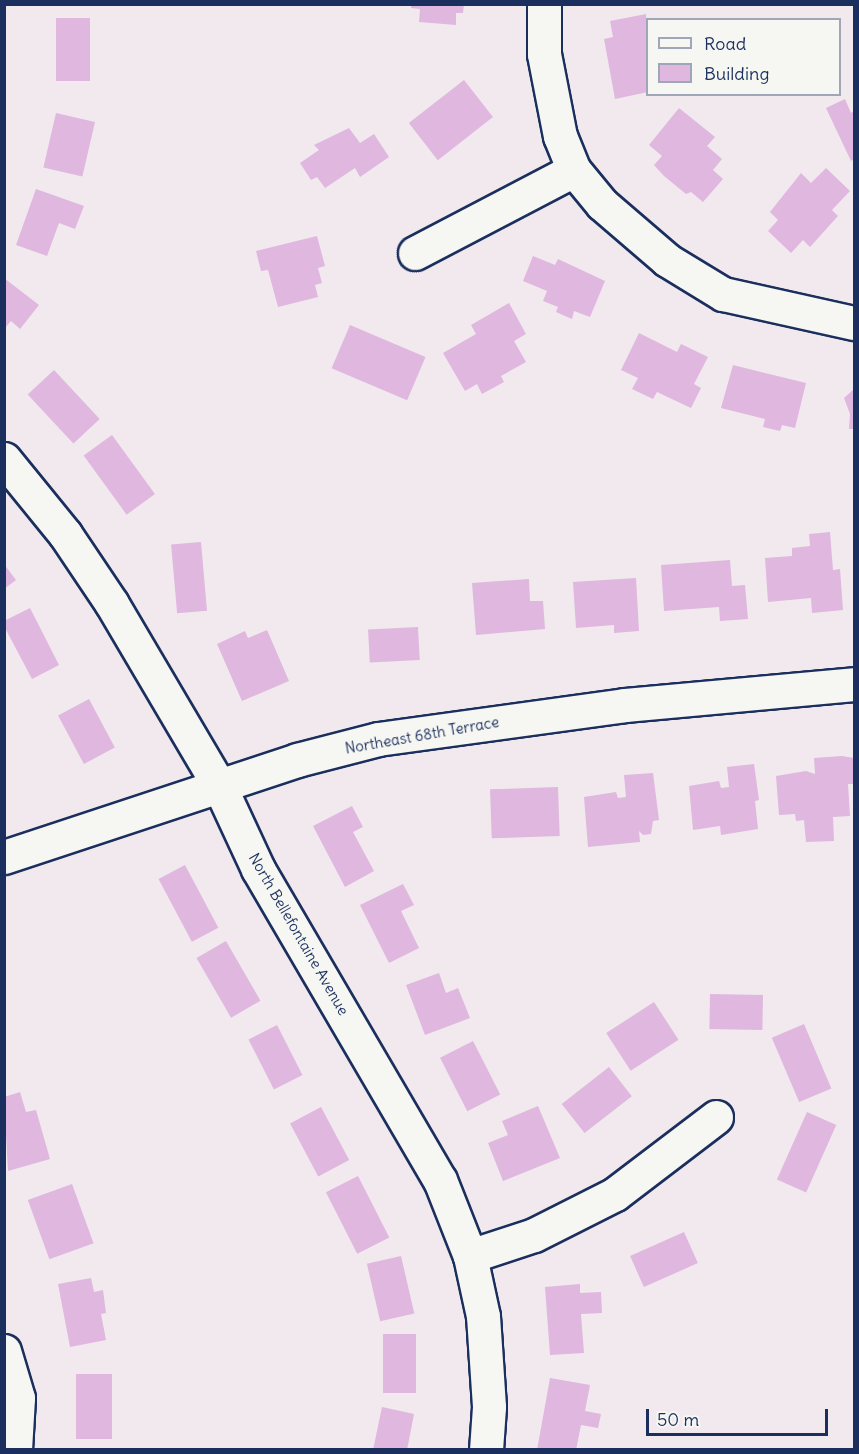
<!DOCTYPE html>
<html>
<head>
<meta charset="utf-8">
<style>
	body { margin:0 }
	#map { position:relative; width:859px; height:1454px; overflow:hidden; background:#f1e9ee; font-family:Delius,sans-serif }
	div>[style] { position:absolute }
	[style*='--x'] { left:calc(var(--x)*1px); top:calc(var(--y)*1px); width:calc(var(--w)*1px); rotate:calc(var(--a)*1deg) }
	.building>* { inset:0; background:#dfb7df; transform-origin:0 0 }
	.roads { filter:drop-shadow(2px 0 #1b2f5e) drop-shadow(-2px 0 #1b2f5e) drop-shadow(0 2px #1b2f5e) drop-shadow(0 -2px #1b2f5e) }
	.minor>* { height:33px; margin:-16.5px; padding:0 16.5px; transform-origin:16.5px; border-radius:16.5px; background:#f6f6f2 }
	span { translate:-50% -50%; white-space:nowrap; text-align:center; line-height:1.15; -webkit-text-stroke:4.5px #f6f6f2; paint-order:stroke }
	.street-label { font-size:15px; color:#1b2f5e }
	.frame { position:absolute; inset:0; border:6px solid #1b2f5e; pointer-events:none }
	.legend { position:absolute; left:646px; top:18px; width:195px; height:78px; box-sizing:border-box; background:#f6f6f2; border:2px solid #9ea6b7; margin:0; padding:8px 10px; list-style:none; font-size:18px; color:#1b2f5e }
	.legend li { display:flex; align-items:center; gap:12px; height:30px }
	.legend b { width:30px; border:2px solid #9ea6b7 }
	.scale { position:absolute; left:646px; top:1409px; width:182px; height:27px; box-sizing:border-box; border:3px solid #1b2f5e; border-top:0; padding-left:8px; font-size:18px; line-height:21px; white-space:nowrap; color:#1b2f5e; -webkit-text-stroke:4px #f6f6f2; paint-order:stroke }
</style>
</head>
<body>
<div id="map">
	<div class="building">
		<i style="clip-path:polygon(411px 4px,464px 4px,463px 13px,456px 13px,456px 25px,419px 22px,420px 9px,411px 8px)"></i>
		<i style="clip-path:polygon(646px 14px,648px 92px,615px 99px,604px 39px,613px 37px,610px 21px)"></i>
		<i style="left:56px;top:18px;width:34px;height:63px"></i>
		<i style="left:464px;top:80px;width:47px;height:70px;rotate:52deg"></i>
		<i style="clip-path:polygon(845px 99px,851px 113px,854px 111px,854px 159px,851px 161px,826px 108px)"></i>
		<i style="clip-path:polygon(679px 108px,715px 137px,707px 146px,722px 159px,713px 170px,723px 179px,703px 202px,691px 192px,686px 194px,664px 176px,654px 165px,662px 156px,649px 145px)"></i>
		<i style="left:56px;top:113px;width:40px;height:56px;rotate:13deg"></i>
		<i style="clip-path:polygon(349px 128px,360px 143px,374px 134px,389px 157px,360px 177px,355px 168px,325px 188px,317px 177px,311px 180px,300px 163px,319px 150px,314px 145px)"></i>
		<i style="clip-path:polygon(826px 168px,850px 191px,832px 210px,838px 216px,810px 247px,803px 240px,791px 253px,768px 231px,778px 220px,770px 212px,801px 173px,811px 183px)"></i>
		<i style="clip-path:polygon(36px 189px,84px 206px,75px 229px,59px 223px,47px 256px,16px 245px)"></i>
		<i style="clip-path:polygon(317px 236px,325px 266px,318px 268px,322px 283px,315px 285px,318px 297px,278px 307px,268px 270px,261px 271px,256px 251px)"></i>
		<i style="clip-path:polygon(533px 256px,555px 265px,558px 259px,605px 281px,590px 317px,574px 311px,572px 319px,556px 312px,558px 307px,543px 301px,547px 291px,523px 281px)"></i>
		<i style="clip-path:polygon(4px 278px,39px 305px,20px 329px,11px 321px,4px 329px)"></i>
		<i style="clip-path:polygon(509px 303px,526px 334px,514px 341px,526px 362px,501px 376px,504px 382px,482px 394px,477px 384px,465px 391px,443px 353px,476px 334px,471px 325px)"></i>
		<i style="left:350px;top:325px;width:82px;height:47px;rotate:23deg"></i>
		<i style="clip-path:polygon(639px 333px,677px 352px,681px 344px,708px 357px,694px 384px,701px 388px,691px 408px,657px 392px,653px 399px,632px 389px,638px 378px,621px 370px)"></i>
		<i style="clip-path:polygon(733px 365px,806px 383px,795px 428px,782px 425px,780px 431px,763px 427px,765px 419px,721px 408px)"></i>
		<i style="left:54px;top:370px;width:67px;height:36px;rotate:47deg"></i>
		<i style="clip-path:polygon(854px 389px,854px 429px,849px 429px,850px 414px,844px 398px)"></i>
		<i style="left:112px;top:435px;width:73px;height:35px;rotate:54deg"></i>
		<i style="clip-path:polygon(830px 532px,833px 570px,840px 569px,843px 610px,812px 613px,811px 598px,768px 602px,765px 558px,792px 556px,792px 548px,810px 546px,809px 534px)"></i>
		<i style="left:201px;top:542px;width:69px;height:30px;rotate:85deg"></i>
		<i style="clip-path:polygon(730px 560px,732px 586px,745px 585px,748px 619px,720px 621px,719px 607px,664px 611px,661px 565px)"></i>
		<i style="clip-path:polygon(4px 564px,16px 580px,4px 589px)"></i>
		<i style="clip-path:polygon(636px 578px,639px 631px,614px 633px,614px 625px,576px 628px,573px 582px)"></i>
		<i style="clip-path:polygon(529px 579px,530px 601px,543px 601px,545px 629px,476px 635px,472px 583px)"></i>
		<i style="clip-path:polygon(30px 608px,59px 665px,32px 679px,4px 626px,4px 621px)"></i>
		<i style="left:418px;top:627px;width:33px;height:50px;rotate:87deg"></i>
		<i style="clip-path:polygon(267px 630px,289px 681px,242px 701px,217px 644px,245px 631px,248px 638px)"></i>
		<i style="left:89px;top:699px;width:55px;height:35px;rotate:62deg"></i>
		<i style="clip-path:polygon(842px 756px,854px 758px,854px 784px,848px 784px,850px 816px,833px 817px,834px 841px,806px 842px,804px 820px,796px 821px,795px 814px,779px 815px,776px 776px,806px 771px,815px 774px,814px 758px)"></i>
		<i style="clip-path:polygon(754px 764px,759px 800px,755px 801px,758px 829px,721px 835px,720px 826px,693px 830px,689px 786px,719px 781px,721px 788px,729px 787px,727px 767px)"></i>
		<i style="clip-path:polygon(653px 773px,659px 820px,653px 821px,651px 834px,643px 835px,639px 831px,640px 842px,588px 847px,584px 797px,616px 792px,618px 798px,626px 797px,624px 775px)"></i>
		<i style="left:558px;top:787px;width:49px;height:68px;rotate:88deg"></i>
		<i style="clip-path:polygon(352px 806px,363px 827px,353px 832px,374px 871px,345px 887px,313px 826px)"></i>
		<i style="left:185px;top:865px;width:71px;height:30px;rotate:62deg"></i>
		<i style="clip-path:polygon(403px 884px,414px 905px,401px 911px,419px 948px,389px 963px,360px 905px)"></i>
		<i style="left:226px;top:941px;width:69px;height:34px;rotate:60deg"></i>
		<i style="clip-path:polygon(439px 973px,446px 993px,458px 988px,470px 1018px,425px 1035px,406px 985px)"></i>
		<i style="left:710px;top:994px;width:53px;height:35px;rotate:1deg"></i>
		<i style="left:654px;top:1002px;width:45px;height:57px;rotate:57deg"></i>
		<i style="left:804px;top:1024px;width:70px;height:35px;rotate:67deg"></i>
		<i style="left:277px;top:1025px;width:56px;height:32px;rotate:63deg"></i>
		<i style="left:473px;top:1041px;width:60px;height:37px;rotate:63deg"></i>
		<i style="left:609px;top:1067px;width:37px;height:60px;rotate:52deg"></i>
		<i style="clip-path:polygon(20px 1092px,26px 1112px,36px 1110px,50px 1159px,8px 1171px,4px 1097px)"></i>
		<i style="clip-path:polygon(538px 1106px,560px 1158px,503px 1181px,488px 1143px,508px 1135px,502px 1121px)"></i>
		<i style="left:321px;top:1107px;width:60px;height:35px;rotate:62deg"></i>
		<i style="left:807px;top:1112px;width:32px;height:74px;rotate:24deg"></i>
		<i style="left:358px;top:1176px;width:69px;height:36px;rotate:63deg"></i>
		<i style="left:72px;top:1184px;width:63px;height:47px;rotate:70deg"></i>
		<i style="left:684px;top:1232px;width:34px;height:59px;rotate:66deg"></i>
		<i style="left:401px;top:1256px;width:59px;height:35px;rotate:77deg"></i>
		<i style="clip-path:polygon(91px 1278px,94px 1292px,103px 1290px,106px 1313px,101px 1314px,106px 1340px,70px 1347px,58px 1284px)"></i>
		<i style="clip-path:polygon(580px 1284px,580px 1293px,601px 1292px,602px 1313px,581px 1314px,584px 1353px,550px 1355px,545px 1287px)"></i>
		<i style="left:416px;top:1334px;width:59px;height:33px;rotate:90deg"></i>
		<i style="left:76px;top:1374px;width:36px;height:65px"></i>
		<i style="clip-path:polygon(550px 1378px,590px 1385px,585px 1411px,601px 1414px,598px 1428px,581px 1425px,576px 1450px,537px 1450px)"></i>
		<i style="clip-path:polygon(382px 1407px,414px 1414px,407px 1450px,373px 1450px)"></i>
	</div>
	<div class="roads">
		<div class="minor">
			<i style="--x:544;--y:4;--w:50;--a:90"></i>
			<i style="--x:544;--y:54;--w:84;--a:79"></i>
			<i style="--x:560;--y:136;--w:37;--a:68"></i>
			<i style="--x:574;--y:170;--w:44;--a:50.5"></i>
			<i style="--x:602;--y:204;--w:86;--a:40.7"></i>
			<i style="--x:667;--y:260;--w:66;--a:31.3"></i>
			<i style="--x:723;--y:294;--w:134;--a:12.5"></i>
			<i style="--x:415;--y:253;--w:179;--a:-27.6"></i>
			<i style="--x:4;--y:459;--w:97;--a:50.9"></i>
			<i style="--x:65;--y:534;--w:84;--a:56.1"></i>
			<i style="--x:112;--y:604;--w:212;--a:59.5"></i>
			<i style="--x:220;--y:787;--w:90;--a:65.1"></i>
			<i style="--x:258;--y:869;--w:360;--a:59.7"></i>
			<i style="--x:440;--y:1180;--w:82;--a:68.5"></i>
			<i style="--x:470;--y:1256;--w:61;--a:77.8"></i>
			<i style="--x:483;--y:1316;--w:91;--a:86.2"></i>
			<i style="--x:489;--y:1407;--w:43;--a:94"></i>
			<i style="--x:4;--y:857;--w:309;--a:-18.3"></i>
			<i style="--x:297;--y:760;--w:84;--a:-14.5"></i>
			<i style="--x:378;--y:739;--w:249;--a:-7.8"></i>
			<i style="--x:625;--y:705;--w:230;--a:-5.2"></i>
			<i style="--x:470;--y:1256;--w:67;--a:-18.2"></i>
			<i style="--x:534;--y:1235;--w:91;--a:-26.8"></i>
			<i style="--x:615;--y:1194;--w:127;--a:-37.3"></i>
			<i style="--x:4;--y:1351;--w:49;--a:73.4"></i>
			<i style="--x:18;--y:1398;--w:52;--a:93.3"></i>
		</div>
	</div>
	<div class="street-label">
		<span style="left:422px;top:735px;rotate:-10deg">Northeast 68th Terrace</span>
		<span style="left:299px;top:934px;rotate:60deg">North Bellefontaine Avenue</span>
	</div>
	<div class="frame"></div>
	<ul class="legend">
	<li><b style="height:8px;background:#f6f6f2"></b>Road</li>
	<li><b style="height:16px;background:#dfb7df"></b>Building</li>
	</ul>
	<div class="scale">50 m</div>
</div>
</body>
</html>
